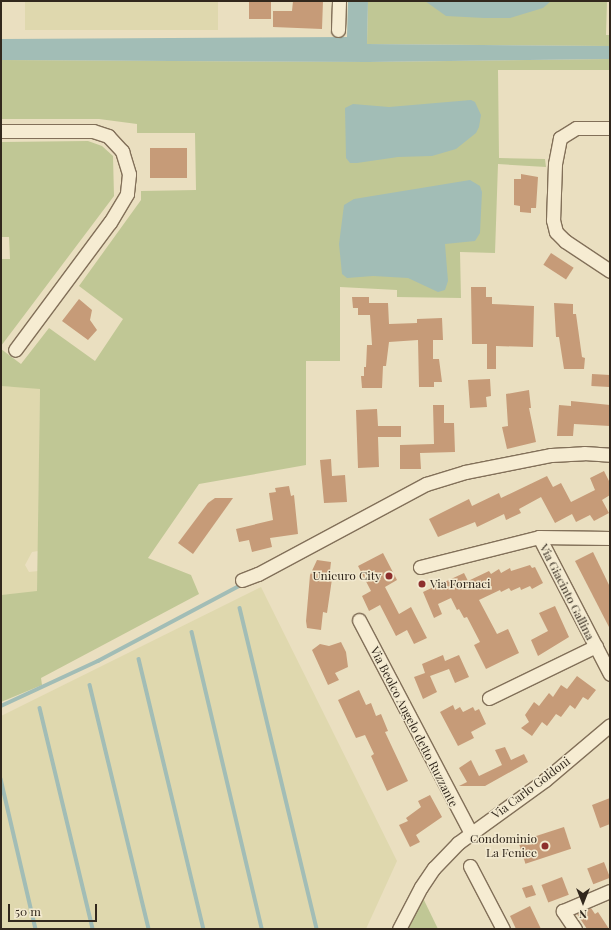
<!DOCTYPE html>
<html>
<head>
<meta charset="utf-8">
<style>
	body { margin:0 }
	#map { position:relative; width:611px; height:930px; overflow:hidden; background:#eadfc0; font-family:"Playfair Display",serif }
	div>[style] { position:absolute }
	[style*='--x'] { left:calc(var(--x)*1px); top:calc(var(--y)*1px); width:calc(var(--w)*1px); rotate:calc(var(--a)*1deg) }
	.farmland>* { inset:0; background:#dfd8ae; transform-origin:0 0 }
	.green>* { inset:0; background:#c0c795 }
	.water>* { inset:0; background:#a2bdb6 }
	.stream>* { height:3.5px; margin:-1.75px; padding:0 1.75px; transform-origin:1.75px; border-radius:1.75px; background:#a2bdb6 }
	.building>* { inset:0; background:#c69b78; transform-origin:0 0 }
	.roads { filter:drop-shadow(1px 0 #827059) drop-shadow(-1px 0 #827059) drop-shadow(0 1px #827059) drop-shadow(0 -1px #827059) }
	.minor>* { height:13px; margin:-6.5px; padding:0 6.5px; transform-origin:6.5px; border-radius:6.5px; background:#f6ecd2 }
	.dots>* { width:11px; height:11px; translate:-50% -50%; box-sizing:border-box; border:2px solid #f2e9cf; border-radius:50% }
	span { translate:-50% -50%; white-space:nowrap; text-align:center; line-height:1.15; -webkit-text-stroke:3px #f2e9cf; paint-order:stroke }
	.poi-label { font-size:12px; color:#32281d }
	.right { translate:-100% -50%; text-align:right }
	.left { translate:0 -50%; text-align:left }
	.street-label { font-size:12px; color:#32281d }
	.frame { position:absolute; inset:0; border:2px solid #32281d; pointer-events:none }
	.north { position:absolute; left:563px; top:882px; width:40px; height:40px; -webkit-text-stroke:3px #f2e9cf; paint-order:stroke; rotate:180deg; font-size:11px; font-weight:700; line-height:16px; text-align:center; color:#32281d }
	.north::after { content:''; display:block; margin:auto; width:14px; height:18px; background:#32281d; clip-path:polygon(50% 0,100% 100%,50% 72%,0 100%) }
	.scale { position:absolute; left:8px; top:904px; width:89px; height:18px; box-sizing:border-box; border:2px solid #32281d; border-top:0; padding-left:5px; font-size:12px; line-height:14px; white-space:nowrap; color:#32281d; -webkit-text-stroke:3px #f2e9cf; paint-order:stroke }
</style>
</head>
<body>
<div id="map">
	<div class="farmland">
		<i style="left:25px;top:1px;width:193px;height:29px"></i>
		<i style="clip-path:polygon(1px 386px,40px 388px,38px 551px,32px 552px,25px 565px,29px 572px,38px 571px,37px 592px,1px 595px)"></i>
		<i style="clip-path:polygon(261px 587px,397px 861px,366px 929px,1px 929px,1px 716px)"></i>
	</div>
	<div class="green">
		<i style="clip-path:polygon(368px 1px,607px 1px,606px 35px,610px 35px,610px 46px,367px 44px)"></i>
		<i style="clip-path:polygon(610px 59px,610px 70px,498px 70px,499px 158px,545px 159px,546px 167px,498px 164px,495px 253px,460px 252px,461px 298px,397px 297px,397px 290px,340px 287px,340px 361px,306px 361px,306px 465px,199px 484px,148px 558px,191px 575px,199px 594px,41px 678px,42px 685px,1px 702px,1px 595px,37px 591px,40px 389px,1px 386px,1px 349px,21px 364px,49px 328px,95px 361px,123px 319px,79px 286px,141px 200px,141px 191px,196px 190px,195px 133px,137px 133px,137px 124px,99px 119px,1px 119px,1px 60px,368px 62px)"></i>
		<i style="clip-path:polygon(88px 141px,102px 146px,113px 156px,114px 196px,1px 346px,1px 259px,10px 259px,9px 237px,1px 237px,1px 142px)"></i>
		<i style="clip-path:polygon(422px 896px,438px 929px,406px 929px)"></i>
	</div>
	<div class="water">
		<i style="clip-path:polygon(348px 1px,368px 1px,367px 44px,610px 46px,610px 59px,368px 62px,1px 60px,1px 39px,347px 37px)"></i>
		<i style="clip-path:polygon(425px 1px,551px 1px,543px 8px,510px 18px,484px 18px,446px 16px)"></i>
		<i style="clip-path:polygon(471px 100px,475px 102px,481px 115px,479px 127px,476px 133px,456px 149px,432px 156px,398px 157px,357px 163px,350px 163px,346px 158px,345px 108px,353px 104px,389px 107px)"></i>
		<i style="clip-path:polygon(470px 180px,480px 186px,482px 192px,480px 233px,475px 241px,445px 244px,448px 281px,445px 290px,438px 292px,408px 278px,373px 276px,347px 278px,342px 274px,339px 244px,344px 205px,354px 199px)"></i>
	</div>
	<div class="stream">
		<i style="--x:240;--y:608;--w:330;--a:76.5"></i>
		<i style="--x:192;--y:632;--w:305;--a:76.7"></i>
		<i style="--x:139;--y:659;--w:278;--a:76.5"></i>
		<i style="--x:90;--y:685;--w:251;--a:76.4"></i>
		<i style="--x:1;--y:706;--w:107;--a:-24.9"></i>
		<i style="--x:98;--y:661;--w:162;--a:-28"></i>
		<i style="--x:40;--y:708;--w:227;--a:76.5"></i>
		<i style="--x:1;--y:779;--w:154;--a:76.9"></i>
	</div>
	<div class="building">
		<i style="left:249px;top:1px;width:22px;height:18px"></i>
		<i style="clip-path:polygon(293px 1px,323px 1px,322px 29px,273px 27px,273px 11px,292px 11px)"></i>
		<i style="left:150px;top:148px;width:37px;height:30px"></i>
		<i style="clip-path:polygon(521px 174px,538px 177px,536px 208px,531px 208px,531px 213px,520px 212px,520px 206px,514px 205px,514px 179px,521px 179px)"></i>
		<i style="left:551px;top:253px;width:27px;height:14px;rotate:33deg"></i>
		<i style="clip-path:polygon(471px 287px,486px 287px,486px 297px,492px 297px,492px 304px,534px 306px,533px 347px,496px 346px,496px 369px,487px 369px,487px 344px,472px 344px)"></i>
		<i style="clip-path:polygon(352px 297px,369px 297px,369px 303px,388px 303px,389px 324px,417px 323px,417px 319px,442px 318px,443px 340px,433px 340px,433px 359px,439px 359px,442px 382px,434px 382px,434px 387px,419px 387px,418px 340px,389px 342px,386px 366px,383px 366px,382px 388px,362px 388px,361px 376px,364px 376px,364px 367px,366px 367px,367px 345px,372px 345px,370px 315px,358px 315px,358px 308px,353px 308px)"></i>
		<i style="clip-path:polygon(79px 299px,92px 310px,90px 320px,97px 330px,88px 340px,62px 321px)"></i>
		<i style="clip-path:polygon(554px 303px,573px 304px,573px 314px,576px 314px,582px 357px,585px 358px,584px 369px,564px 369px,559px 337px,556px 337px)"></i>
		<i style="left:592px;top:374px;width:18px;height:12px;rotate:3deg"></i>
		<i style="clip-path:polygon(490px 379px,491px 396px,486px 397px,487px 407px,470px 408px,468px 380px)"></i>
		<i style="clip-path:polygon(529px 390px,531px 408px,529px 408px,536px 442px,507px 449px,502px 427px,508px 426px,506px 394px)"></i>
		<i style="clip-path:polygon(571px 401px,610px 405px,610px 426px,574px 424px,573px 436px,557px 436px,559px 405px,571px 406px)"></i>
		<i style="clip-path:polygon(433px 405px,444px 405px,444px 423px,454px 423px,455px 452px,420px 453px,421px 469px,400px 469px,400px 445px,434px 444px)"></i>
		<i style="clip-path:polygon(377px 409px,378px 426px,401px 426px,401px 437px,378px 437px,379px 467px,358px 468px,356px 410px)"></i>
		<i style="clip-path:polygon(331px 459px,332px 476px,345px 475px,347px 502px,324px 503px,320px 460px)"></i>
		<i style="clip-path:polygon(604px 471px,610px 483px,610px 495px,602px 500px,609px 513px,594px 521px,590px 515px,576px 522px,572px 514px,555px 523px,541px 497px,519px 509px,521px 513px,506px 520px,504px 514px,477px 527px,475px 522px,438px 537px,429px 519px,469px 499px,472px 506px,499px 493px,501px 498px,547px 476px,553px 487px,561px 483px,571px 502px,595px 490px,590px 478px)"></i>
		<i style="clip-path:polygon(289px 486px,291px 496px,294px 495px,298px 534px,270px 538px,272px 547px,252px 552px,249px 540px,239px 542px,236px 529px,273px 520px,269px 493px,276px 492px,275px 488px)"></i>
		<i style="clip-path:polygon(215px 498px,233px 498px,193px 554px,178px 543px,208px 503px)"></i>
		<i style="clip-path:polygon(593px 552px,610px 587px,610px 629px,575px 561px)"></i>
		<i style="clip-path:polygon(383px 553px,397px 580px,385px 587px,399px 614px,411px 607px,427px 638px,414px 644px,407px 630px,396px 636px,380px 605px,369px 611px,362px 596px,371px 591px,358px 566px)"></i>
		<i style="clip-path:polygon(317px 560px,331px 562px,329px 579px,332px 579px,327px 613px,323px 612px,321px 630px,307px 628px,306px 621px,310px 575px)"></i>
		<i style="clip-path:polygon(530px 565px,532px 568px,535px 567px,543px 583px,532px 589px,530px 586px,521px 590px,520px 587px,511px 591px,509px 588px,501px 592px,500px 590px,479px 600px,497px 634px,508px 629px,519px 653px,486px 669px,474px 645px,480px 642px,467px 617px,464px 618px,459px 609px,457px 610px,451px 598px,438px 604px,442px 614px,434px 618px,423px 592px,464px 573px,468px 581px,489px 571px,491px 574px,499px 569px,501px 573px,510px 568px,511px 571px)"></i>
		<i style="clip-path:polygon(555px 606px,569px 637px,538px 656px,531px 640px,548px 631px,539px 613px)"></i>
		<i style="clip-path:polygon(341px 642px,346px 652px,348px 667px,335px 673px,339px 680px,328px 685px,312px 650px,320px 644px,329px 646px)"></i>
		<i style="clip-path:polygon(443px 655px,445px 661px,459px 655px,469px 677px,455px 683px,449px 669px,430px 676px,437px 692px,423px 699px,414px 677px,425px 673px,422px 664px)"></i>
		<i style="clip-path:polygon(577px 676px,596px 690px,588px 700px,583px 697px,575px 709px,570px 705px,561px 717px,556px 714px,547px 726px,542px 722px,532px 736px,521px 728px,529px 722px,525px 715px,534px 702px,539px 706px,549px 693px,553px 697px,561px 685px,567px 689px)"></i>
		<i style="clip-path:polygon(359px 690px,366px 705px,371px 703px,376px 716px,381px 714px,388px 731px,385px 732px,408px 781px,387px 791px,371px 756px,374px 754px,365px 735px,356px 738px,338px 700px)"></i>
		<i style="clip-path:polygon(453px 705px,455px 710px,460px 707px,463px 712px,473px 707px,475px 711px,479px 709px,486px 724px,471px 732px,474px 738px,458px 746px,440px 712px)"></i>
		<i style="clip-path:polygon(505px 747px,511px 760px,524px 754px,528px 762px,485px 786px,459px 786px,467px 782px,459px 768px,471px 760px,479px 776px,502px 765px,495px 750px)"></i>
		<i style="clip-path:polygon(430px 795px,442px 817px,416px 835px,420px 842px,410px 847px,399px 825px,408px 821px,406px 818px,421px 807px,418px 801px)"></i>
		<i style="clip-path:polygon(610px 798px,610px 824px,600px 828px,592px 805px)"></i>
		<i style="left:564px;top:827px;width:23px;height:48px;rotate:72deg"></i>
		<i style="left:604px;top:862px;width:17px;height:18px;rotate:69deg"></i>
		<i style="left:562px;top:877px;width:19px;height:22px;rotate:69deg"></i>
		<i style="clip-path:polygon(532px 885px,536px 895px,526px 898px,522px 888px)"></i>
		<i style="clip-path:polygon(530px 906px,541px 929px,516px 929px,510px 916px)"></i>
		<i style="clip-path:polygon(591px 908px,595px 914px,598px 912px,609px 929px,587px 929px,577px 914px)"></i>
	</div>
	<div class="roads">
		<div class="minor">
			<i style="--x:338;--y:30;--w:29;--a:-88"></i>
			<i style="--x:610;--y:128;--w:34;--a:180"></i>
			<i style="--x:576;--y:128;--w:19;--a:148"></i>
			<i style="--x:560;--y:138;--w:26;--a:101"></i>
			<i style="--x:555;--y:164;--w:56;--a:92"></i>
			<i style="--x:553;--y:220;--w:12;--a:76"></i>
			<i style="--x:556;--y:232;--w:13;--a:45"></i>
			<i style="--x:565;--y:241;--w:54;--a:33.7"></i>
			<i style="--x:1;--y:131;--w:92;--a:0"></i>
			<i style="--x:93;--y:131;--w:16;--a:18"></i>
			<i style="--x:108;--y:136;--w:21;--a:47"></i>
			<i style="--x:122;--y:151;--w:24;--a:73"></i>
			<i style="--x:129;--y:174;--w:20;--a:96"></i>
			<i style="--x:127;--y:194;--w:33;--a:121"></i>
			<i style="--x:110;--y:222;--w:159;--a:126.6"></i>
			<i style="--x:539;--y:537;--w:154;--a:62.6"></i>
			<i style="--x:420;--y:567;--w:123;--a:-14.1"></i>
			<i style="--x:539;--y:537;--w:71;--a:0.8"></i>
			<i style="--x:242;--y:580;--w:17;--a:-21"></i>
			<i style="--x:258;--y:574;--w:191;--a:-28.2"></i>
			<i style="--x:426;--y:484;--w:41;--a:-17.1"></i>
			<i style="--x:465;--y:472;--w:88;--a:-11.2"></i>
			<i style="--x:551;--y:455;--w:33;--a:-3"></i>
			<i style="--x:584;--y:453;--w:26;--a:4"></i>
			<i style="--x:359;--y:620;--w:241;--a:62.3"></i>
			<i style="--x:489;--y:698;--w:119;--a:-25.9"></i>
			<i style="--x:470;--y:866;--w:71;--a:62.4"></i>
			<i style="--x:399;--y:929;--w:47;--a:-62.4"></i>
			<i style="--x:421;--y:887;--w:23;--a:-56"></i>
			<i style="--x:434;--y:868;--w:35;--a:-46"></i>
			<i style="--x:458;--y:843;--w:107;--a:-35.9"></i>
			<i style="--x:545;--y:780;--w:85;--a:-40.2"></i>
			<i style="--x:575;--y:929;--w:22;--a:-124"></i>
			<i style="--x:563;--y:911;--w:51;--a:-23.1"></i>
		</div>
	</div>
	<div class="dots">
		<i style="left:389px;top:576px;background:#8d2f2d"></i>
		<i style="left:422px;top:584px;background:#8d2f2d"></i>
		<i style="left:545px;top:846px;background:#8d2f2d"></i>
	</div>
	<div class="poi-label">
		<span class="right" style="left:381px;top:576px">Unieuro City</span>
		<span class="left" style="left:430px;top:584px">Via Fornaci</span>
		<span class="right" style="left:537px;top:846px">Condominio<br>La Fenice</span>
	</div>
	<div class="street-label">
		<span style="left:567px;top:592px;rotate:63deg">Via Giacinto Gallina</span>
		<span style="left:414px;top:727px;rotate:63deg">Via Beolco Angelo detto Ruzzante</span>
		<span style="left:531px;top:788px;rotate:-37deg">Via Carlo Goldoni</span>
	</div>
	<div class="frame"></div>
	<div class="north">N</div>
	<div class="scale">50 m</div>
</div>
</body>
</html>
